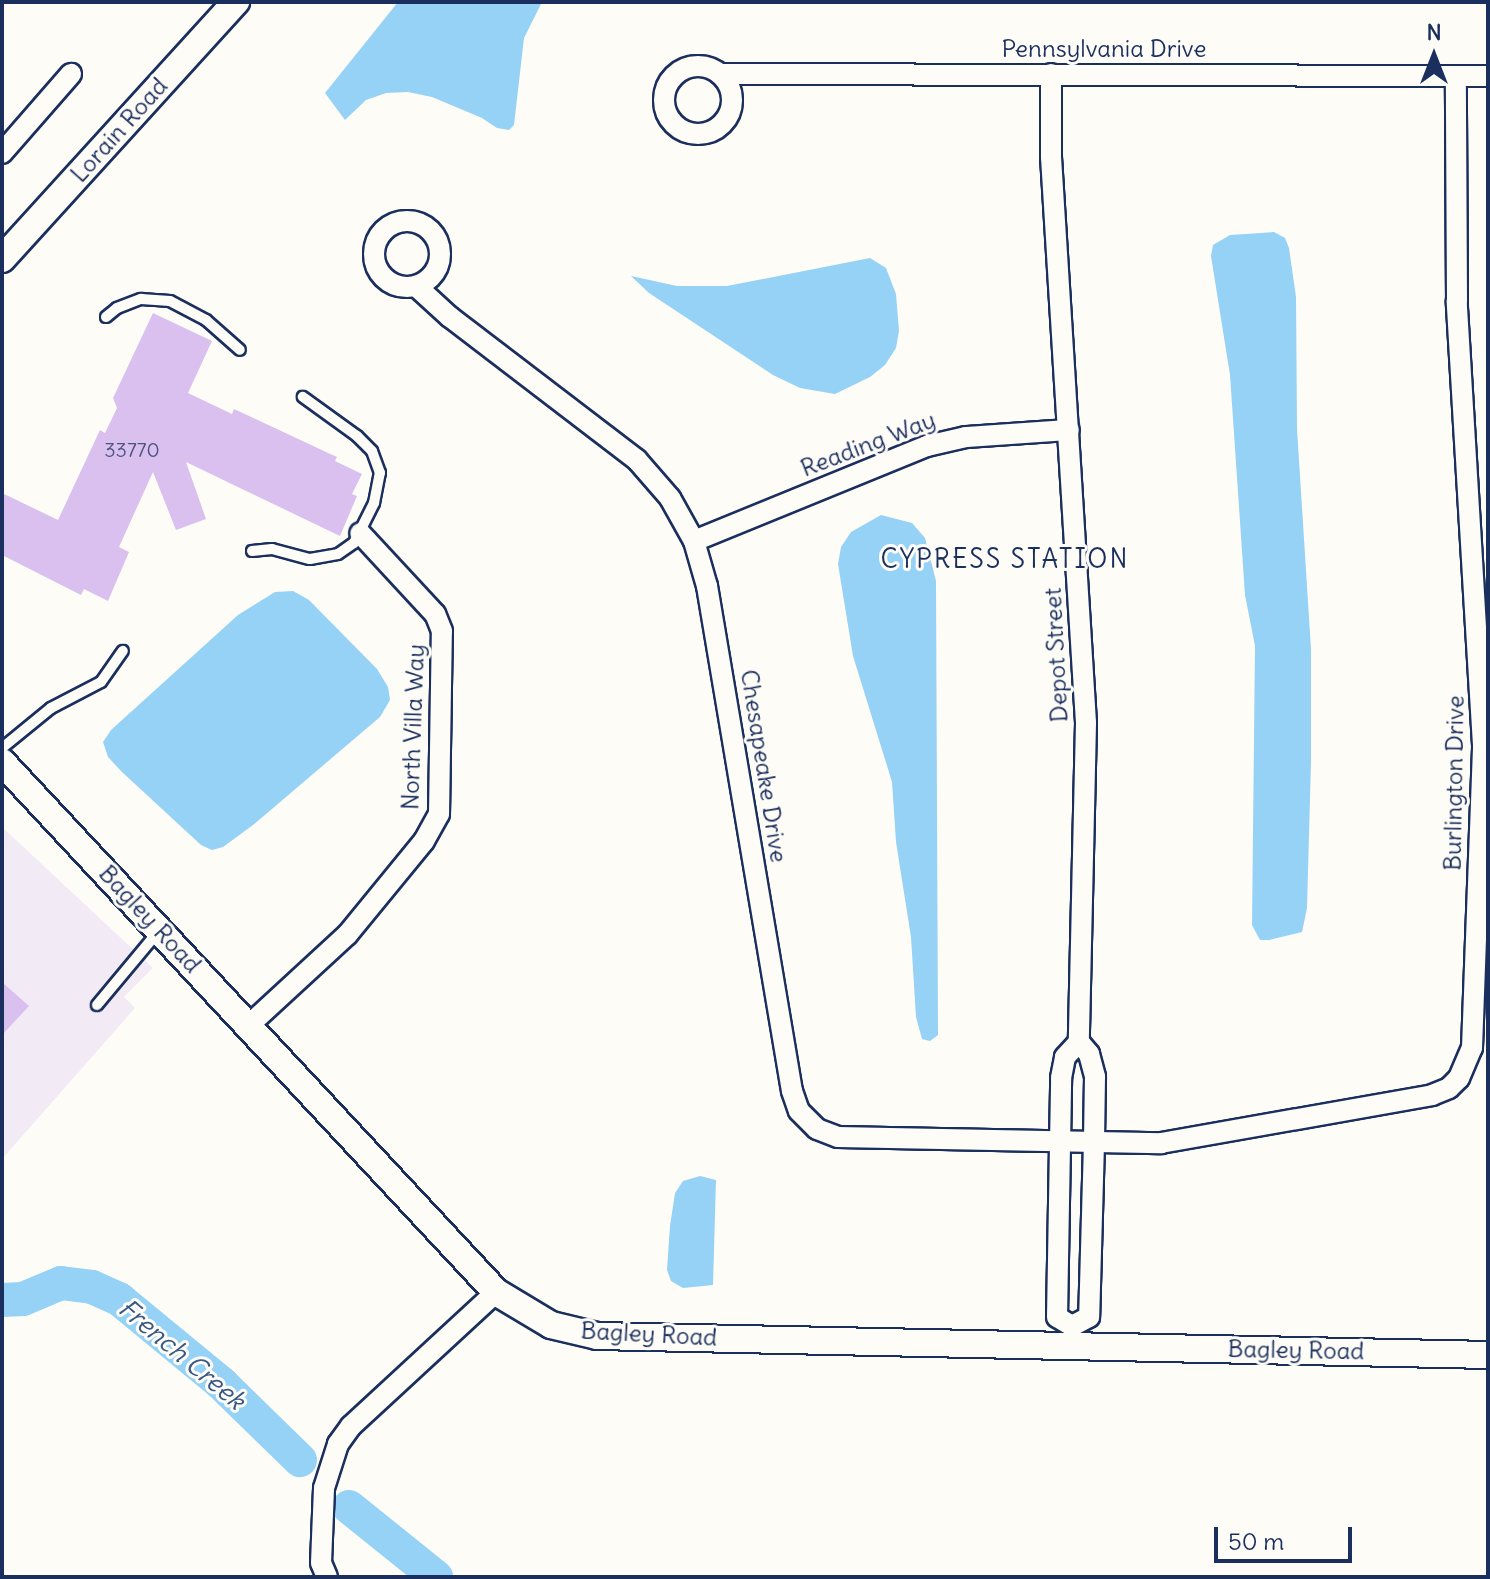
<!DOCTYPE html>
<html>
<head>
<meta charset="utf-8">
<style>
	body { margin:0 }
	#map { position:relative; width:1490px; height:1579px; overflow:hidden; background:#fdfcf7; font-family:Delius,sans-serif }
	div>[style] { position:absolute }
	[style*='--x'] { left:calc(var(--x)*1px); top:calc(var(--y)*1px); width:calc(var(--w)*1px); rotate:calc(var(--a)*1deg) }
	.built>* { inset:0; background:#f2eaf5 }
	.water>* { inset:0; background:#95d2f5 }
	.river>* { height:34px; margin:-17px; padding:0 17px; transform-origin:17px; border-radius:17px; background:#95d2f5 }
	.building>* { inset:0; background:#d9c0ef }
	.roads { filter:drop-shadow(2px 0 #1b2f5e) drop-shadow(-2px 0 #1b2f5e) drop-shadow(0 2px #1b2f5e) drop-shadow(0 -2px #1b2f5e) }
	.service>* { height:10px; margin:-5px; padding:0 5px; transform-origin:5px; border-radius:5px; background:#fdfcf7 }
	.minor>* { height:20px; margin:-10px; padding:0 10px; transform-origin:10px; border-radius:10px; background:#fdfcf7 }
	.minor>.ring { margin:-10px; padding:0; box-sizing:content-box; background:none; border:20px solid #fdfcf7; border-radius:50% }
	.tertiary>* { height:26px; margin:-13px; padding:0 13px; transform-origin:13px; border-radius:13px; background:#fdfcf7 }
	span { translate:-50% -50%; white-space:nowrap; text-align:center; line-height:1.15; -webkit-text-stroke:6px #fdfcf7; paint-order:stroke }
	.number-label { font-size:20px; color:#4a5382 }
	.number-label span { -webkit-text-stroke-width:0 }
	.street-label { font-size:24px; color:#1b2f5e }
	.neighbourhood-label { font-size:26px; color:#1b2f5e; letter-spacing:2px }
	.water-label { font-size:26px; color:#3a5884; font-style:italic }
	.frame { position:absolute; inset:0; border:4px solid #1b2f5e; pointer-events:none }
	.north { position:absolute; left:1394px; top:16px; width:80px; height:80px; -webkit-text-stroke:6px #fdfcf7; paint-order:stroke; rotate:0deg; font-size:22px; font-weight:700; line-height:32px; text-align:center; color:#1b2f5e }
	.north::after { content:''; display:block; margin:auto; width:28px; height:36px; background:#1b2f5e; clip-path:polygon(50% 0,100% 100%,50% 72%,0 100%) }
	.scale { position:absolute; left:1214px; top:1527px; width:138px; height:36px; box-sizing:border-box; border:4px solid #1b2f5e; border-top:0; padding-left:10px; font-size:24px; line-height:28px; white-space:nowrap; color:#1b2f5e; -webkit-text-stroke:6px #fdfcf7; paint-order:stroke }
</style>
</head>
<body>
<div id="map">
	<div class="built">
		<i style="clip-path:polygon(2px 827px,153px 968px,124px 997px,135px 1008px,2px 1159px)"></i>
	</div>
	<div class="water">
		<i style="clip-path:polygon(398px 2px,542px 2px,524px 38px,514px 125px,509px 130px,497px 128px,482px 118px,432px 97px,408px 92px,386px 93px,366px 100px,345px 120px,325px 93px)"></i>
		<i style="clip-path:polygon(1274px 232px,1285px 238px,1289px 248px,1296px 297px,1297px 429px,1311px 649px,1311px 762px,1307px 908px,1302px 932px,1269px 940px,1260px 940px,1252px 925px,1255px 646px,1245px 595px,1230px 375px,1211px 256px,1213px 245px,1230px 235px)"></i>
		<i style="clip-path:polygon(870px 258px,886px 268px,896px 294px,899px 331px,896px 348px,885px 365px,870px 377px,835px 394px,800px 388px,773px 375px,649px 293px,631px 276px,677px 286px,727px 286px)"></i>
		<i style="clip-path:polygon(881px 515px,912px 523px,925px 538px,936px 581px,938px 1035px,930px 1041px,922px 1039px,916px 1017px,911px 937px,896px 842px,892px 782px,853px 656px,838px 564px,841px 547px,851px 532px)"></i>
		<i style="clip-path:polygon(293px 591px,309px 600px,377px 669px,388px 687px,390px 700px,380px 717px,253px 825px,223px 847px,212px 850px,201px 845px,122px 772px,108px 757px,103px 742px,111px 730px,238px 615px,275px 592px)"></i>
		<i style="clip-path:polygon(700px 1176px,716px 1180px,713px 1285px,683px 1288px,671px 1281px,667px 1270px,670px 1226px,675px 1193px,683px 1181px)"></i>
	</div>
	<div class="river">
		<i style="--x:2;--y:1300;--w:21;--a:-3"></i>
		<i style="--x:23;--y:1299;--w:41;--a:-22.8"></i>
		<i style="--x:61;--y:1283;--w:31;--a:7"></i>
		<i style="--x:92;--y:1287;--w:30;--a:24"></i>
		<i style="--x:119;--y:1299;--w:134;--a:39.5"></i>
		<i style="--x:222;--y:1384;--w:109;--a:44.3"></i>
		<i style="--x:349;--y:1507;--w:112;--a:38.8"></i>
	</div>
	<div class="building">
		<i style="clip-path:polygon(153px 313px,212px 341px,188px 393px,232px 414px,234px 409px,326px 452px,337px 457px,335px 461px,362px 474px,352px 494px,357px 496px,340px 536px,186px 462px,206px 519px,176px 530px,153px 472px,119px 547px,129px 552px,108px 601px,84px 589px,81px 595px,2px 555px,2px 493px,58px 520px,100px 430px,105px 433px,117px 408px,113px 398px)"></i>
		<i style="clip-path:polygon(2px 982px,29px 1006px,2px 1035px)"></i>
	</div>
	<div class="roads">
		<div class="service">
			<i style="--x:106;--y:317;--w:14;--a:-39"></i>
			<i style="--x:117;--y:308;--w:26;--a:-21"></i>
			<i style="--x:141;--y:299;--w:29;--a:4"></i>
			<i style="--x:170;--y:301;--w:41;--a:27.8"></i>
			<i style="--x:206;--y:320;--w:45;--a:41.4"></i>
			<i style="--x:252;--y:551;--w:20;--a:-6"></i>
			<i style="--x:272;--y:549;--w:39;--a:15"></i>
			<i style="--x:310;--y:559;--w:28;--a:-10"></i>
			<i style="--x:338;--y:554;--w:19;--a:-35"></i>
			<i style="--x:354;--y:543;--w:45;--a:-63.4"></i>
			<i style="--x:374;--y:503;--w:31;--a:-79"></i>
			<i style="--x:380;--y:473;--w:23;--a:-110"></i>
			<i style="--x:372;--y:451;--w:21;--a:-135"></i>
			<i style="--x:357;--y:436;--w:67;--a:-144.2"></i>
			<i style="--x:2;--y:748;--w:63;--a:-39.2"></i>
			<i style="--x:51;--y:708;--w:56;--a:-27.5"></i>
			<i style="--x:101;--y:682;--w:38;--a:-55"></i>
			<i style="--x:97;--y:1005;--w:94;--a:-50.2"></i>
		</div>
		<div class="minor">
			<i class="ring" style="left:664px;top:66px;width:48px;height:48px"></i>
			<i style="--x:720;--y:74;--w:768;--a:0.15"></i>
			<i style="--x:1051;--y:74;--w:83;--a:90"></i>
			<i style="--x:1051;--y:157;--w:567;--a:86.46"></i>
			<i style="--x:1086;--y:723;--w:319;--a:91.3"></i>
			<i style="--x:2;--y:153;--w:105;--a:-48.9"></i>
			<i class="ring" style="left:374px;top:221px;width:46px;height:46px"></i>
			<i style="--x:416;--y:286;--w:46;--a:42.4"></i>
			<i style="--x:450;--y:317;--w:235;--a:37.4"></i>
			<i style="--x:637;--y:460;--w:50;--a:49"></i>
			<i style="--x:670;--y:498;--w:49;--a:60.8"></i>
			<i style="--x:694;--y:541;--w:47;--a:73.9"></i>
			<i style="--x:707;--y:586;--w:512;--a:80.45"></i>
			<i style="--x:792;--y:1091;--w:21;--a:71"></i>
			<i style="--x:799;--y:1111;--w:25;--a:45"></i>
			<i style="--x:817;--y:1129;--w:22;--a:21"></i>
			<i style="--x:838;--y:1137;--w:323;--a:1.1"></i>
			<i style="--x:1161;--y:1143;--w:275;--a:-10"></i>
			<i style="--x:1432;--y:1095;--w:18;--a:-22"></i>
			<i style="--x:1449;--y:1088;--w:14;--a:-45"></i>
			<i style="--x:1459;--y:1078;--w:33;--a:-67"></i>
			<i style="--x:1472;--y:1048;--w:303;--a:-87.9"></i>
			<i style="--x:1483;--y:745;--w:445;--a:-93.4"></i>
			<i style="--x:1457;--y:301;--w:225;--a:-90.3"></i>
			<i style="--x:694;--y:541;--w:252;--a:-22.2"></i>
			<i style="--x:927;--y:446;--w:40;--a:-13"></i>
			<i style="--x:966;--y:437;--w:103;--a:-3.9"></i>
			<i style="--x:249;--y:1025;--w:133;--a:-42.6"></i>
			<i style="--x:347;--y:935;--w:122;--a:-50.7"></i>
			<i style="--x:424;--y:841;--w:31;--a:-61"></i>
			<i style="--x:439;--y:814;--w:183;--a:-89.1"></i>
			<i style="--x:442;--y:631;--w:18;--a:-112"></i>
			<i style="--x:435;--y:614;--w:110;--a:-132.8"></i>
			<i style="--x:1079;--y:1042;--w:16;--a:50"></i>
			<i style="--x:1089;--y:1054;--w:24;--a:75"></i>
			<i style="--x:1095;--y:1077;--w:66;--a:90.9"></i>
			<i style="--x:1094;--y:1143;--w:174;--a:91.6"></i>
			<i style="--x:1089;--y:1317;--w:19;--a:152"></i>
			<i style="--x:1072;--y:1326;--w:17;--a:-149"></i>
			<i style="--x:1057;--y:1317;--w:239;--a:-89"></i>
			<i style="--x:1061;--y:1078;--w:21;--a:-79"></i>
			<i style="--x:1065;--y:1057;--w:21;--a:-47"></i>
			<i style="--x:327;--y:1577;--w:15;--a:-113"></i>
			<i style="--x:321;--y:1563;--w:75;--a:-87.7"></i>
			<i style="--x:324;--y:1488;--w:46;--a:-72.3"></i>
			<i style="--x:338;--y:1444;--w:22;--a:-54"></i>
			<i style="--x:351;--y:1426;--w:197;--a:-42.7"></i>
		</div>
		<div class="tertiary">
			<i style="--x:2;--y:259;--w:348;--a:-47.7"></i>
			<i style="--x:2;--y:762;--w:725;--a:47.01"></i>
			<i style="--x:496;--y:1292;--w:64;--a:31"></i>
			<i style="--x:551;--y:1325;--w:47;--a:13.4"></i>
			<i style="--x:597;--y:1336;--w:891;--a:1.22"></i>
		</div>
	</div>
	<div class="number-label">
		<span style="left:132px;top:449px">33770</span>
	</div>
	<div class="street-label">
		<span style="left:1104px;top:49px">Pennsylvania Drive</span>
		<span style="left:119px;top:130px;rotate:-48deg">Lorain Road</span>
		<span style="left:868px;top:444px;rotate:-21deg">Reading Way</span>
		<span style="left:1056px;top:655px;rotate:-93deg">Depot Street</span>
		<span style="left:413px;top:727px;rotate:-88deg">North Villa Way</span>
		<span style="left:764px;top:766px;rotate:81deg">Chesapeake Drive</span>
		<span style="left:1454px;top:783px;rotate:-89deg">Burlington Drive</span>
		<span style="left:150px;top:919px;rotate:47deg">Bagley Road</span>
		<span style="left:649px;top:1334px;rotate:3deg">Bagley Road</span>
		<span style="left:1296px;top:1350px;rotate:1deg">Bagley Road</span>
	</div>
	<div class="neighbourhood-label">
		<span style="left:1005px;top:559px">CYPRESS STATION</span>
	</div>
	<div class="water-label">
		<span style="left:182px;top:1354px;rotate:40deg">French Creek</span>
	</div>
	<div class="frame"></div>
	<div class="north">N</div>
	<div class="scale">50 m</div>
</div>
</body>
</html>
